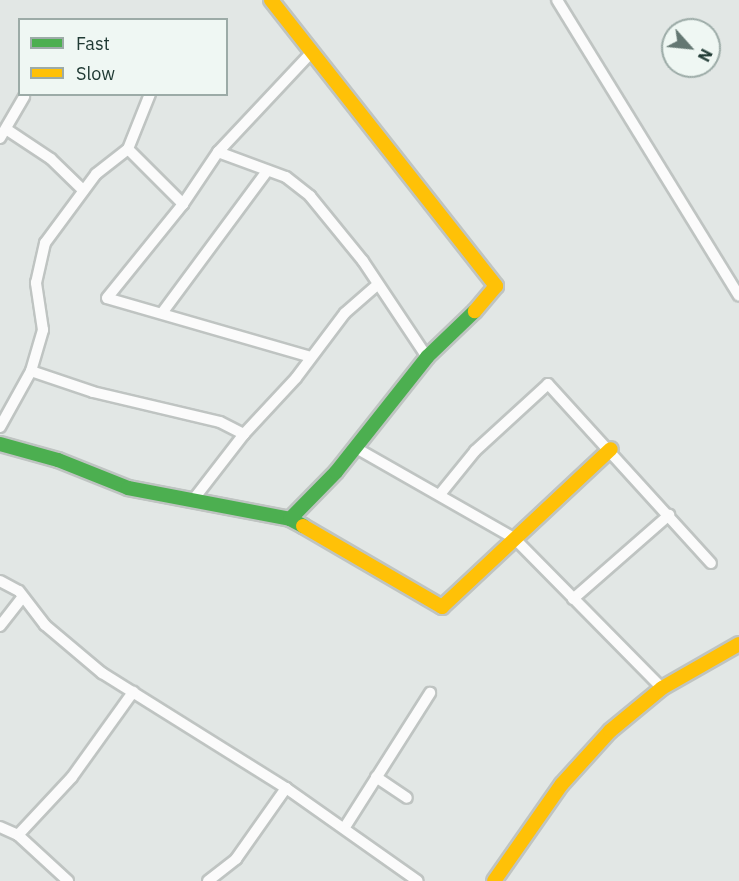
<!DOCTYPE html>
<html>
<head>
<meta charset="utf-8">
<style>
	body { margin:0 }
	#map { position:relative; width:739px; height:881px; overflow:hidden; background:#e2e7e5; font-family:"IBM Plex Sans",sans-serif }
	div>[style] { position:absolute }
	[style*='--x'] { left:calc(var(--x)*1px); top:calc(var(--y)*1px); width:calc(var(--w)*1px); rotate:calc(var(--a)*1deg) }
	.roads { filter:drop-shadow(2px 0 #bfc4c2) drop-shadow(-2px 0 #bfc4c2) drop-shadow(0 2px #bfc4c2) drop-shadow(0 -2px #bfc4c2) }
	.street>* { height:10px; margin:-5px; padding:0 5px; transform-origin:5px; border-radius:5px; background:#fbfbfb }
	.fast>* { height:14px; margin:-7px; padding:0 7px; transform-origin:7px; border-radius:7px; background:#4caf50 }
	.slow>* { height:14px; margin:-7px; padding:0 7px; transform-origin:7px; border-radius:7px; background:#ffc107 }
	span { translate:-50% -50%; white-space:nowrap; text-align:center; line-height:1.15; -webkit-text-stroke:5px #eff7f3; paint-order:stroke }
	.legend { position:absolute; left:18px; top:18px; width:210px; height:78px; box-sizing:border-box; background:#eff7f3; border:2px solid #9caba7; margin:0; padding:8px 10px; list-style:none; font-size:18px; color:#203a34 }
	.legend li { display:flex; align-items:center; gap:12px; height:30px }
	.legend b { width:30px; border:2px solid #9caba7 }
	.north { position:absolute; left:661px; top:18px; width:60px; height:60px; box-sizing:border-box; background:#eff7f3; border:2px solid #9caba7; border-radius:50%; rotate:117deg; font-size:16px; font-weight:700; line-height:24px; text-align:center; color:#203a34 }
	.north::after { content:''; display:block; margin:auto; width:21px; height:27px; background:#647772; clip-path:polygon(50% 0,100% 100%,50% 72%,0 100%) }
</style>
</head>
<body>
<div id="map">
	<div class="roads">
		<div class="street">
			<i style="--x:557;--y:0;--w:347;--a:58.4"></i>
			<i style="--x:6;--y:129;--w:54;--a:33.7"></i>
			<i style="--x:51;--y:159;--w:45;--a:44.1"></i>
			<i style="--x:0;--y:138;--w:48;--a:-59.7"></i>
			<i style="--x:128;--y:149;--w:78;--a:45"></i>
			<i style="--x:218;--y:152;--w:72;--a:20.2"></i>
			<i style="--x:286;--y:177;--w:31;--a:38"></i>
			<i style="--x:310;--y:196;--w:84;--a:50.8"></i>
			<i style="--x:363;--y:261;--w:115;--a:56.3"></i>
			<i style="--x:162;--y:313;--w:177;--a:-53.5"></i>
			<i style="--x:311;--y:357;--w:212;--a:-163.9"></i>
			<i style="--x:107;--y:298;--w:121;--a:-51"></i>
			<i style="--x:183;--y:204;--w:63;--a:-56.1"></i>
			<i style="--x:218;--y:152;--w:137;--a:-46.8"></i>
			<i style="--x:31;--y:371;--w:65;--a:18.7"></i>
			<i style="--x:93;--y:392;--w:130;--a:13.3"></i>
			<i style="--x:220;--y:422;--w:27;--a:27"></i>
			<i style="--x:0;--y:427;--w:64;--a:-61"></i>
			<i style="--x:31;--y:371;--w:43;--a:-73.7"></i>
			<i style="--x:43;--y:330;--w:48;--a:-98.5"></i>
			<i style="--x:36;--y:283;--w:41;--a:-77.3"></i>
			<i style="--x:45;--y:243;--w:86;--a:-53.5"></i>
			<i style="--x:96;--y:174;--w:41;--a:-38"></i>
			<i style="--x:128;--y:149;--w:59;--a:-68.2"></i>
			<i style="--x:356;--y:448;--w:182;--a:29.7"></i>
			<i style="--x:514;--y:538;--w:211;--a:45.4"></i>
			<i style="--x:441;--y:493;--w:54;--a:-51"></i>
			<i style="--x:475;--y:451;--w:99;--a:-42.5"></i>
			<i style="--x:548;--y:384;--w:242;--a:47.7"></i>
			<i style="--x:193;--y:500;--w:83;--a:-52.3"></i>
			<i style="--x:244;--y:434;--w:76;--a:-47.1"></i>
			<i style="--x:296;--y:378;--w:81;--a:-53"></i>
			<i style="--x:345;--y:313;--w:43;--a:-41.2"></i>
			<i style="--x:0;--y:581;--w:21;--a:28"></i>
			<i style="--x:19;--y:591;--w:43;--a:52.6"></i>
			<i style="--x:45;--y:625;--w:75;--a:40.1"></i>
			<i style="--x:102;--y:673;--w:217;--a:32"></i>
			<i style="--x:286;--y:788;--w:161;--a:35.2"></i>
			<i style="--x:573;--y:599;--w:128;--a:-41.2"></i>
			<i style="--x:0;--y:626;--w:36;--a:-52"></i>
			<i style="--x:376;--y:777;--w:37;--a:34"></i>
			<i style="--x:0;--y:827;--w:20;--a:24"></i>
			<i style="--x:18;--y:835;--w:68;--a:42.6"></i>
			<i style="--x:345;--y:827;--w:159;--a:-57.6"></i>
			<i style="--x:18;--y:835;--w:79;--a:-47"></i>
			<i style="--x:72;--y:777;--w:105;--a:-54.3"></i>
			<i style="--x:208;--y:881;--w:36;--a:-38"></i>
			<i style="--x:236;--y:859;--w:87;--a:-54.8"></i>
		</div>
		<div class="fast">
			<i style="--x:0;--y:444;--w:60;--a:15.4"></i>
			<i style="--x:58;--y:460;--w:75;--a:21.8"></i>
			<i style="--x:128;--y:488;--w:165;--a:10.8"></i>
			<i style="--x:290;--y:519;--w:15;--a:28"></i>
			<i style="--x:290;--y:519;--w:66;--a:-45.6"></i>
			<i style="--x:336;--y:472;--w:147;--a:-51.6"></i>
			<i style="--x:427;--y:357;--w:66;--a:-43.8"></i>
		</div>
		<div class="slow">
			<i style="--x:271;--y:0;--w:364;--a:51.8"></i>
			<i style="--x:496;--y:286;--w:33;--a:130"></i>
			<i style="--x:303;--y:526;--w:161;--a:30.2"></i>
			<i style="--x:442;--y:607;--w:231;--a:-43.1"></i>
			<i style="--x:494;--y:881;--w:118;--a:-55"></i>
			<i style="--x:562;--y:784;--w:72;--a:-47.8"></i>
			<i style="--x:610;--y:731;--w:67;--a:-39.6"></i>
			<i style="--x:662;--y:688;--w:89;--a:-29.7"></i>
		</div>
	</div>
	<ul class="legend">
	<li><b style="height:8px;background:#4caf50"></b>Fast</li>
	<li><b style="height:8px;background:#ffc107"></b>Slow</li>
	</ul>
	<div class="north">N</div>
</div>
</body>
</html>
